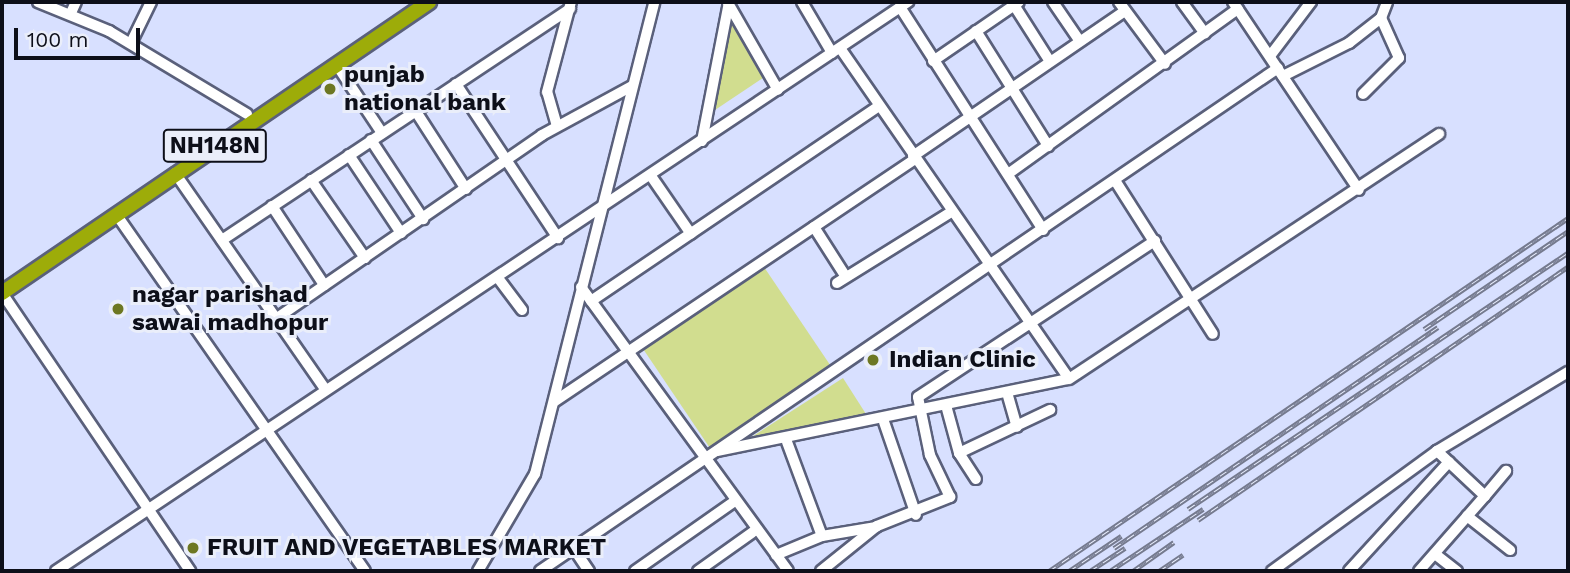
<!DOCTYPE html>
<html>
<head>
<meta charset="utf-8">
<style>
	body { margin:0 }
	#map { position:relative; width:1570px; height:573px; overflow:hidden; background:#d8e0ff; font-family:"Work Sans",sans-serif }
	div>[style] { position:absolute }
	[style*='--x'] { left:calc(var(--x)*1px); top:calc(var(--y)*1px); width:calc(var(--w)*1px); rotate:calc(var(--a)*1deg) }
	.green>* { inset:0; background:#d1dd8f; transform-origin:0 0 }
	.roads { filter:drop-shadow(2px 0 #5a607b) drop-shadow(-2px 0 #5a607b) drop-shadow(0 2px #5a607b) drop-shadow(0 -2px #5a607b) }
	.minor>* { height:10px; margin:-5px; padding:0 5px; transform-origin:5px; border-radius:5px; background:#fff }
	.highway>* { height:14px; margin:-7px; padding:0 7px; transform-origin:7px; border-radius:7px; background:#9dac09 }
	.rail>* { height:5px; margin-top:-2.5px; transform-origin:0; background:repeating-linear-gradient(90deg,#eaeefa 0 8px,#757a8e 0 16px); box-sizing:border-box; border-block:2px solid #757a8e }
	.dots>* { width:19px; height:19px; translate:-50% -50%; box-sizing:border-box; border:4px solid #eaeefa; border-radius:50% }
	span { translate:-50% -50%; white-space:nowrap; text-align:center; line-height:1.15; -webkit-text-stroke:6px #eaeefa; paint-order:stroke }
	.shield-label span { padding:2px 5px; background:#eaeefa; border:2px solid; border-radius:5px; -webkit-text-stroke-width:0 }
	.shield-label { font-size:23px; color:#0d0f19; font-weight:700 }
	.poi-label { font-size:24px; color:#0d0f19; font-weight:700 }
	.left { translate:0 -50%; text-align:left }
	.frame { position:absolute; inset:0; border:4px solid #0d0f19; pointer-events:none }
	.scale { position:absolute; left:14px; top:28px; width:126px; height:32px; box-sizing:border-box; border:4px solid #0d0f19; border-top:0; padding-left:9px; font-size:21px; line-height:24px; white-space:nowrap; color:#0d0f19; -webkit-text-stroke:5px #eaeefa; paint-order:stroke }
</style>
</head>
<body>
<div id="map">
	<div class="green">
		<i style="clip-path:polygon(733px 16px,766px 76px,712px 112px)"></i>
		<i style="left:764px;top:267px;width:124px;height:146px;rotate:56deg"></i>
		<i style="clip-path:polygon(843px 378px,873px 425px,722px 456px)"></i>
	</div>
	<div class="roads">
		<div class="minor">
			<i style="--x:38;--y:2;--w:77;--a:22.2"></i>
			<i style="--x:109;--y:31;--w:161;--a:31"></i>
			<i style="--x:802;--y:2;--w:59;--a:59.5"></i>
			<i style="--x:1053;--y:2;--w:46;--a:55.6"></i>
			<i style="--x:1119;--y:2;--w:77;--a:53.4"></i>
			<i style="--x:1182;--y:2;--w:39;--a:54"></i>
			<i style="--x:1233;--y:2;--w:226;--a:56.2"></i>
			<i style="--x:728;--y:3;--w:100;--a:60.1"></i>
			<i style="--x:1014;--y:5;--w:65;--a:57.5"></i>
			<i style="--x:900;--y:7;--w:265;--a:57.3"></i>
			<i style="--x:71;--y:13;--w:12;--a:-66"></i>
			<i style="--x:976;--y:31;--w:136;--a:57.9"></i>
			<i style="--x:131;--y:43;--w:46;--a:-64"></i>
			<i style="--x:840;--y:48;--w:402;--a:55.3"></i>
			<i style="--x:1270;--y:56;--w:68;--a:-52.8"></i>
			<i style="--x:933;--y:61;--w:104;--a:-34.5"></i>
			<i style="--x:336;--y:64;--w:83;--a:56.3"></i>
			<i style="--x:1283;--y:76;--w:74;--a:-26.6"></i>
			<i style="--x:1349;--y:43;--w:41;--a:-38"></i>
			<i style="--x:1381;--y:18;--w:17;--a:-69"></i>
			<i style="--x:456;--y:84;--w:185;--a:56.5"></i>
			<i style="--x:1363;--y:94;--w:51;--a:-45"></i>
			<i style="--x:1399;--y:58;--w:44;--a:-114.2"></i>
			<i style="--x:415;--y:110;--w:94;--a:57.2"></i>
			<i style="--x:557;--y:126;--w:35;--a:-106"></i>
			<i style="--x:547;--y:92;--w:93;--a:-75.1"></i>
			<i style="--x:371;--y:140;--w:95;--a:56.6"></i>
			<i style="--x:702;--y:141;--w:142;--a:-79"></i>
			<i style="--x:349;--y:155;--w:94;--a:56.3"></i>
			<i style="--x:913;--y:156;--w:257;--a:-34.4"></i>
			<i style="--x:175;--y:173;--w:264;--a:55.2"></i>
			<i style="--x:1008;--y:174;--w:283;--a:-35.7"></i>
			<i style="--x:651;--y:176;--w:70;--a:55.4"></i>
			<i style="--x:311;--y:180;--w:95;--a:55.3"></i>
			<i style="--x:1116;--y:182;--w:180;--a:57.5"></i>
			<i style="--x:272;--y:206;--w:95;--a:56.6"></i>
			<i style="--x:116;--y:214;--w:435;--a:55.1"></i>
			<i style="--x:814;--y:227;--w:59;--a:57.4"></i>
			<i style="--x:222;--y:240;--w:418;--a:-33.6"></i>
			<i style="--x:498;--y:278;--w:40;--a:53"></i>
			<i style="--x:837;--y:283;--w:134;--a:-31.9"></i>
			<i style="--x:581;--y:287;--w:351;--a:53.9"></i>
			<i style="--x:2;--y:293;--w:336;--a:55.9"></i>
			<i style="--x:591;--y:301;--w:348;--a:-34.1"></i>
			<i style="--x:277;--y:318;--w:322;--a:-34.6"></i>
			<i style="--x:542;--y:135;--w:102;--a:-28.6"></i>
			<i style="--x:1008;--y:396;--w:32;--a:74"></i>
			<i style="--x:555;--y:401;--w:434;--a:-33.9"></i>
			<i style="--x:947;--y:409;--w:46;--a:74.7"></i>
			<i style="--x:959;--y:453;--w:31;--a:57"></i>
			<i style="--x:884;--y:422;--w:98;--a:71"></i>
			<i style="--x:787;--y:442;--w:100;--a:69.6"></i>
			<i style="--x:717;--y:451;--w:359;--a:-11.6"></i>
			<i style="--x:1069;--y:379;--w:444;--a:-33.5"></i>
			<i style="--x:959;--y:453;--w:101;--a:-25.3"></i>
			<i style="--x:1485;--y:496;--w:33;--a:-50"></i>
			<i style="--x:1467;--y:516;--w:55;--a:38.3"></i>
			<i style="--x:574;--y:549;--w:27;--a:56"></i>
			<i style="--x:1435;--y:554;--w:28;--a:38"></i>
			<i style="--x:776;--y:555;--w:50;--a:-22.4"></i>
			<i style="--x:822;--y:536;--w:55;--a:-9.5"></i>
			<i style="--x:56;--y:571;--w:1025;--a:-33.74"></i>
			<i style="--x:478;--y:571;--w:113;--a:-59.6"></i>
			<i style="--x:535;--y:474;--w:487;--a:-75.8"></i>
			<i style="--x:540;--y:571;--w:893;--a:-34.28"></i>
			<i style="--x:635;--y:571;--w:122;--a:-35"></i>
			<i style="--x:698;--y:571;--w:72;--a:-35.4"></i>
			<i style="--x:821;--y:571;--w:72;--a:-38.8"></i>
			<i style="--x:877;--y:526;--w:79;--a:-21.7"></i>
			<i style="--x:950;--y:497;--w:47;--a:-115.5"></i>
			<i style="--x:930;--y:455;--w:59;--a:-101.7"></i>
			<i style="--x:918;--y:397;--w:284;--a:-33.4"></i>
			<i style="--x:1272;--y:571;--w:204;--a:-36"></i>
			<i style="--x:1437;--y:451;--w:153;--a:-31.1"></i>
			<i style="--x:1349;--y:571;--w:148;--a:-47.5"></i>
			<i style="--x:1419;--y:571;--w:100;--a:-48.7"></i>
			<i style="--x:1485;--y:496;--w:66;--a:-136.8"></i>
		</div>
		<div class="highway">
			<i style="--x:2;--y:293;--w:517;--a:-34.27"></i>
		</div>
	</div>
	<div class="rail">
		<i style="--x:1424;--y:329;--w:174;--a:-34.2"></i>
		<i style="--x:1188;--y:509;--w:458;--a:-34"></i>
		<i style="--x:1198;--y:520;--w:448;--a:-34.4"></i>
		<i style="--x:1114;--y:548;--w:392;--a:-34.3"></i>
		<i style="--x:1049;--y:571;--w:628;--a:-34.22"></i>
		<i style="--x:1069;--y:571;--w:63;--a:-33.9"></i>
		<i style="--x:1090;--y:571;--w:42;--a:-33.3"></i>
		<i style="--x:1110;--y:571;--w:112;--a:-33.7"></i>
		<i style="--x:1133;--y:571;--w:50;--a:-35.3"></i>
		<i style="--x:1159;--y:571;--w:29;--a:-34"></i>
	</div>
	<div class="dots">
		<i style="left:330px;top:89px;background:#6d7722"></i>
		<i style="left:118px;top:309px;background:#6d7722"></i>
		<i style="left:873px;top:360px;background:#6d7722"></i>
		<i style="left:193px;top:548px;background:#6d7722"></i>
	</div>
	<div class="shield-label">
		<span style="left:215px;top:146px">NH148N</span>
	</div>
	<div class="poi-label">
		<span class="left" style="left:344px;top:89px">punjab<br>national bank</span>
		<span class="left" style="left:132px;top:309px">nagar parishad<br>sawai madhopur</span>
		<span class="left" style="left:889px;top:360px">Indian Clinic</span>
		<span class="left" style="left:207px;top:548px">FRUIT AND VEGETABLES MARKET</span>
	</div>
	<div class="frame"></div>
	<div class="scale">100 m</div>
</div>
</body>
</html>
